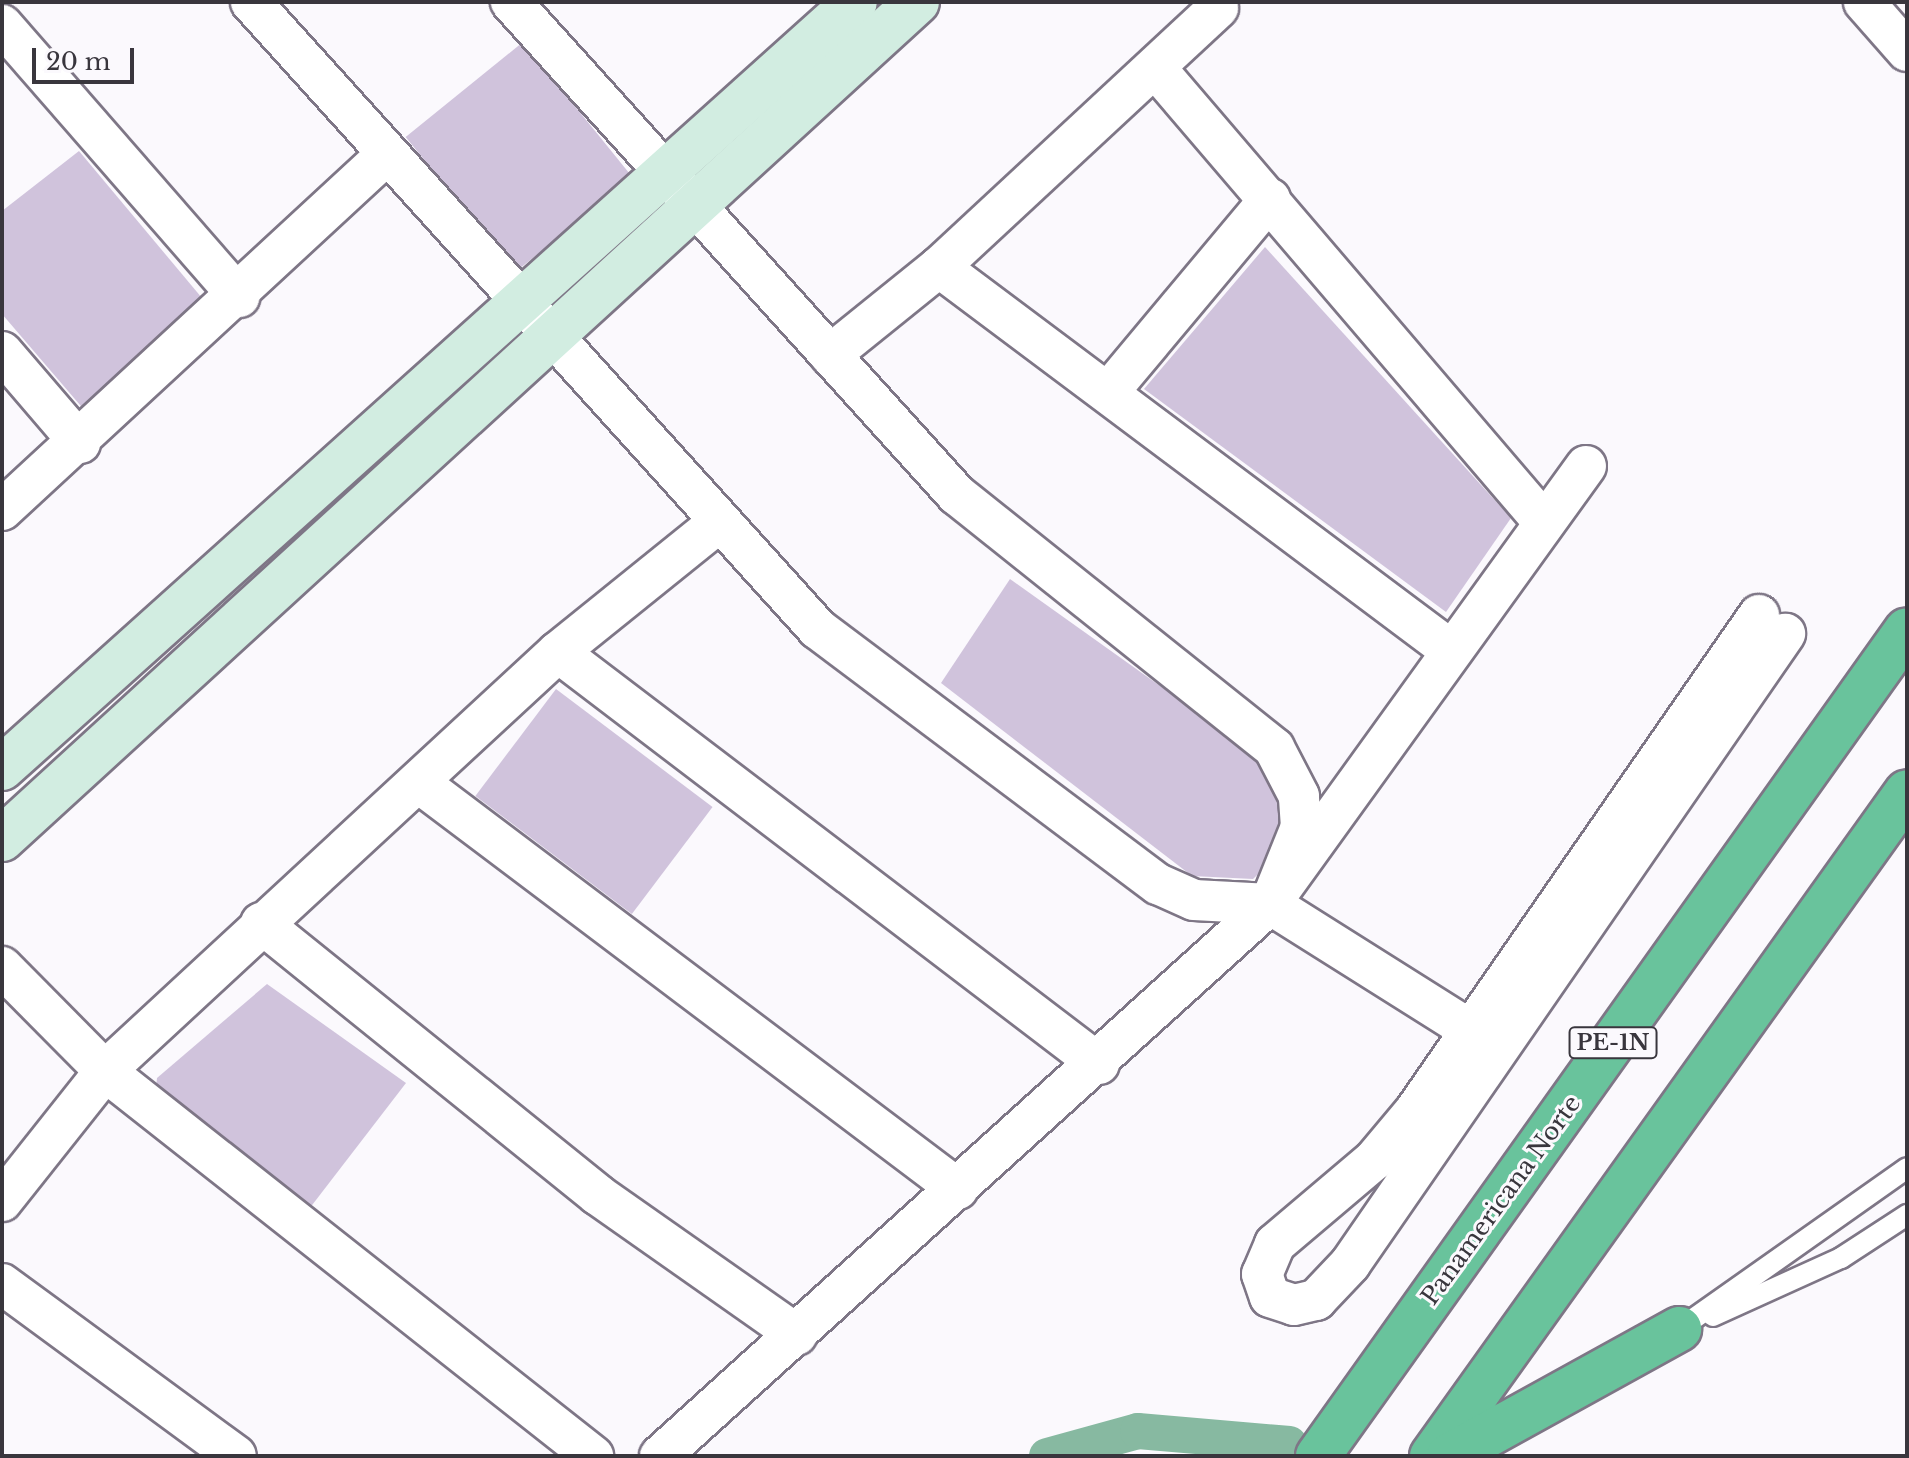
<!DOCTYPE html>
<html>
<head>
<meta charset="utf-8">
<style>
	body { margin:0 }
	#map { position:relative; width:1909px; height:1458px; overflow:hidden; background:#fbf9fd; font-family:"Libre Baskerville",serif }
	div>[style] { position:absolute }
	[style*='--x'] { left:calc(var(--x)*1px); top:calc(var(--y)*1px); width:calc(var(--w)*1px); rotate:calc(var(--a)*1deg) }
	.green>* { inset:0; background:#d0c3dc; transform-origin:0 0 }
	.canal>* { height:36px; margin:-18px; padding:0 18px; transform-origin:18px; border-radius:18px; background:#87b9a1 }
	.roads { filter:drop-shadow(2px 0 #7e7686) drop-shadow(-2px 0 #7e7686) drop-shadow(0 2px #7e7686) drop-shadow(0 -2px #7e7686) }
	.lane>* { height:20px; margin:-10px; padding:0 10px; transform-origin:10px; border-radius:10px; background:#fff }
	.street>* { height:40px; margin:-20px; padding:0 20px; transform-origin:20px; border-radius:20px; background:#fff }
	.secondary>* { height:44px; margin:-22px; padding:0 22px; transform-origin:22px; border-radius:22px; background:#d2ede1 }
	.highway>* { height:44px; margin:-22px; padding:0 22px; transform-origin:22px; border-radius:22px; background:#69c39c }
	span { translate:-50% -50%; white-space:nowrap; text-align:center; line-height:1.15; -webkit-text-stroke:6px #fbf9fd; paint-order:stroke }
	.shield-label span { padding:2px 6px; background:#fbf9fd; border:2px solid; border-radius:6px; -webkit-text-stroke-width:0 }
	.shield-label { font-size:22px; color:#39363d; font-weight:700 }
	.street-label { font-size:24px; color:#39363d }
	.frame { position:absolute; inset:0; border:4px solid #39363d; pointer-events:none }
	.scale { position:absolute; left:32px; top:48px; width:102px; height:36px; box-sizing:border-box; border:4px solid #39363d; border-top:0; padding-left:10px; font-size:24px; line-height:28px; white-space:nowrap; color:#39363d; -webkit-text-stroke:6px #fbf9fd; paint-order:stroke }
</style>
</head>
<body>
<div id="map">
	<div class="green">
		<i style="left:523px;top:42px;width:174px;height:151px;rotate:51deg"></i>
		<i style="clip-path:polygon(79px 151px,207px 304px,86px 412px,2px 314px,2px 211px)"></i>
		<i style="clip-path:polygon(1265px 247px,1511px 518px,1446px 612px,1144px 389px)"></i>
		<i style="clip-path:polygon(1010px 579px,1292px 780px,1293px 841px,1253px 879px,1192px 876px,941px 683px)"></i>
		<i style="left:556px;top:689px;width:196px;height:134px;rotate:37deg"></i>
		<i style="clip-path:polygon(267px 984px,406px 1083px,306px 1213px,154px 1109px,157px 1078px)"></i>
	</div>
	<div class="canal">
		<i style="--x:1047;--y:1456;--w:94;--a:-15.4"></i>
		<i style="--x:1138;--y:1431;--w:152;--a:4.9"></i>
	</div>
	<div class="roads">
		<div class="lane">
			<i style="--x:1713;--y:1316;--w:141;--a:-24.4"></i>
			<i style="--x:1841;--y:1258;--w:79;--a:-33.1"></i>
			<i style="--x:1679;--y:1329;--w:279;--a:-35.2"></i>
		</div>
		<div class="street">
			<i style="--x:251;--y:2;--w:845;--a:47.88"></i>
			<i style="--x:818;--y:629;--w:425;--a:36.9"></i>
			<i style="--x:1158;--y:884;--w:39;--a:24"></i>
			<i style="--x:1194;--y:900;--w:76;--a:3"></i>
			<i style="--x:1270;--y:904;--w:83;--a:-68.1"></i>
			<i style="--x:1301;--y:827;--w:31;--a:-94"></i>
			<i style="--x:1299;--y:796;--w:54;--a:-117.5"></i>
			<i style="--x:1274;--y:748;--w:406;--a:-141.4"></i>
			<i style="--x:957;--y:495;--w:665;--a:-132.13"></i>
			<i style="--x:1864;--y:2;--w:65;--a:48.7"></i>
			<i style="--x:1218;--y:8;--w:381;--a:137.1"></i>
			<i style="--x:939;--y:267;--w:637;--a:36.83"></i>
			<i style="--x:2;--y:25;--w:361;--a:48.9"></i>
			<i style="--x:1158;--y:71;--w:591;--a:49.46"></i>
			<i style="--x:2;--y:352;--w:120;--a:49.4"></i>
			<i style="--x:830;--y:355;--w:140;--a:-38.9"></i>
			<i style="--x:1111;--y:389;--w:248;--a:-50.1"></i>
			<i style="--x:2;--y:510;--w:522;--a:-42.75"></i>
			<i style="--x:1759;--y:615;--w:604;--a:124.74"></i>
			<i style="--x:1415;--y:1111;--w:64;--a:129.9"></i>
			<i style="--x:1374;--y:1160;--w:130;--a:139.7"></i>
			<i style="--x:1275;--y:1244;--w:33;--a:113"></i>
			<i style="--x:1262;--y:1274;--w:24;--a:71"></i>
			<i style="--x:1270;--y:1297;--w:25;--a:18"></i>
			<i style="--x:1294;--y:1305;--w:23;--a:-13"></i>
			<i style="--x:1316;--y:1300;--w:50;--a:-46.6"></i>
			<i style="--x:1350;--y:1264;--w:766;--a:-55.38"></i>
			<i style="--x:558;--y:652;--w:206;--a:-38.9"></i>
			<i style="--x:418;--y:782;--w:676;--a:37.01"></i>
			<i style="--x:1270;--y:904;--w:262;--a:32.2"></i>
			<i style="--x:261;--y:923;--w:433;--a:38.9"></i>
			<i style="--x:598;--y:1195;--w:243;--a:35.1"></i>
			<i style="--x:2;--y:967;--w:146;--a:45.3"></i>
			<i style="--x:105;--y:1071;--w:622;--a:38.27"></i>
			<i style="--x:2;--y:1201;--w:166;--a:-51.6"></i>
			<i style="--x:105;--y:1071;--w:617;--a:-42.77"></i>
			<i style="--x:558;--y:652;--w:680;--a:37.29"></i>
			<i style="--x:2;--y:1284;--w:290;--a:36.3"></i>
			<i style="--x:660;--y:1456;--w:823;--a:-42.14"></i>
			<i style="--x:1270;--y:904;--w:540;--a:-54.19"></i>
		</div>
		<div class="secondary">
			<i style="--x:2;--y:768;--w:1146;--a:-41.92"></i>
			<i style="--x:2;--y:839;--w:1240;--a:-42.45"></i>
		</div>
		<div class="highway">
			<i style="--x:1318;--y:1456;--w:1014;--a:-54.51"></i>
			<i style="--x:1432;--y:1456;--w:816;--a:-54.42"></i>
			<i style="--x:1449;--y:1456;--w:263;--a:-28.9"></i>
		</div>
	</div>
	<div class="shield-label">
		<span style="left:1613px;top:1043px">PE-1N</span>
	</div>
	<div class="street-label">
		<span style="left:1501px;top:1200px;rotate:-54deg">Panamericana Norte</span>
	</div>
	<div class="frame"></div>
	<div class="scale">20 m</div>
</div>
</body>
</html>
